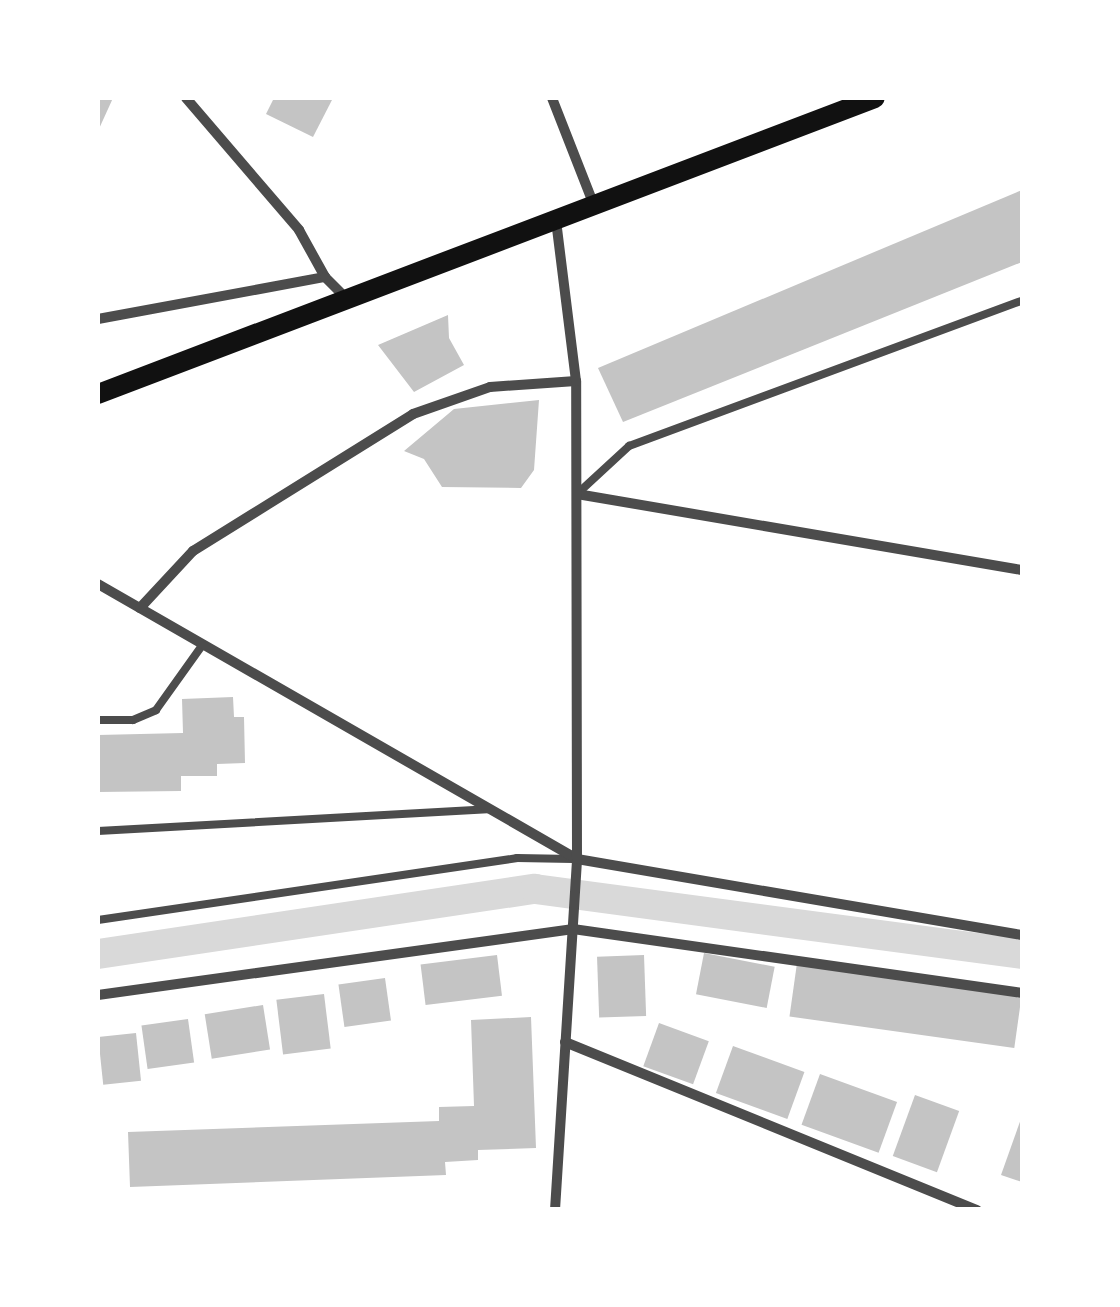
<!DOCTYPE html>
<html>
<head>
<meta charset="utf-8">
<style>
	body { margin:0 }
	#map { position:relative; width:1120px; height:1307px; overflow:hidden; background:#fff; font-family:"PT Sans Narrow",sans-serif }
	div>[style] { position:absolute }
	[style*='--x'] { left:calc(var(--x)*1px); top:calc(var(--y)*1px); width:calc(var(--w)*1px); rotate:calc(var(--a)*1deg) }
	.canal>* { height:30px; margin:-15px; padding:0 15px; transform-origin:15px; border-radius:15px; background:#d9d9d9 }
	.building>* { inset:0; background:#c4c4c4; transform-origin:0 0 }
	.service>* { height:8px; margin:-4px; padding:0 4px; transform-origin:4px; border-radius:4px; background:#4c4c4c }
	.minor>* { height:10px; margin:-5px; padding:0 5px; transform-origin:5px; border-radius:5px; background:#4c4c4c }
	.secondary>* { height:20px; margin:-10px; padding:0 10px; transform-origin:10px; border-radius:10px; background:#111 }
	span { translate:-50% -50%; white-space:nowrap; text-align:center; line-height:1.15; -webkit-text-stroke:9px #fff; paint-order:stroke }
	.frame { position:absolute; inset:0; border:100px solid #fff; pointer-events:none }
</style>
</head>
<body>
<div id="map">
	<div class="canal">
		<i style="--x:98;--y:954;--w:442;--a:-8.5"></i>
		<i style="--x:535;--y:889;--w:491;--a:7.6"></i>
	</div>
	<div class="building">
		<i style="clip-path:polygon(98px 98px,113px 98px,98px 131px)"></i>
		<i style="clip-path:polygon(274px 98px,333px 98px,313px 137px,266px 114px)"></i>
		<i style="clip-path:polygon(1022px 190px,1022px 262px,623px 422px,598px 368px)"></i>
		<i style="clip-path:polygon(448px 315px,449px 338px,464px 365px,414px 392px,378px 345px)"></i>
		<i style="clip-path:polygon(539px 400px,534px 470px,521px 488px,442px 487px,424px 459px,404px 451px,454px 409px)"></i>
		<i style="clip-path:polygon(233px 697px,234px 717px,244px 717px,245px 763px,217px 764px,217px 776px,181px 776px,181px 791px,98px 792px,98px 735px,183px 733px,182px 699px)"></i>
		<i style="left:704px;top:953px;width:72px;height:42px;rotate:11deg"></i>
		<i style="left:497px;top:955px;width:41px;height:77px;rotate:83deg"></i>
		<i style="left:644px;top:955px;width:61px;height:47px;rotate:88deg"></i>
		<i style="left:797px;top:963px;width:227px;height:54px;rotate:8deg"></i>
		<i style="left:385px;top:978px;width:43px;height:47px;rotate:82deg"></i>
		<i style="left:324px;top:994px;width:55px;height:48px;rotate:83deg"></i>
		<i style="left:263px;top:1005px;width:45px;height:59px;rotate:81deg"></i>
		<i style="clip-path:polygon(531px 1017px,536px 1148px,478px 1150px,478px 1160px,445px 1162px,446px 1175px,130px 1187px,128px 1132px,439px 1121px,439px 1107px,474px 1106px,471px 1020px)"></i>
		<i style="left:188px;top:1019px;width:44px;height:47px;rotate:82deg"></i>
		<i style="left:659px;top:1023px;width:53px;height:46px;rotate:20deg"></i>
		<i style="left:136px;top:1033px;width:48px;height:38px;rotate:84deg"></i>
		<i style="left:733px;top:1046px;width:76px;height:50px;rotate:20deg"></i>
		<i style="left:820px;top:1074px;width:82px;height:54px;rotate:20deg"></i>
		<i style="left:915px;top:1095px;width:47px;height:65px;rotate:20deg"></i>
		<i style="clip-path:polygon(1022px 1116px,1022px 1182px,1001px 1175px)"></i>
	</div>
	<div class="service">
		<i style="--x:577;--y:494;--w:71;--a:-42.7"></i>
		<i style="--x:629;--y:446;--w:419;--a:-20.3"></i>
		<i style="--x:98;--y:720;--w:35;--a:0"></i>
		<i style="--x:133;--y:720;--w:25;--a:-23"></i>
		<i style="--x:156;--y:710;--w:81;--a:-54.5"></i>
		<i style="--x:98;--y:831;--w:390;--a:-3.2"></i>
		<i style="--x:98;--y:920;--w:424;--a:-8.4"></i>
		<i style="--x:517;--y:858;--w:56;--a:1"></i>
	</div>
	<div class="minor">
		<i style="--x:186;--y:98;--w:174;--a:49.4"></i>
		<i style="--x:299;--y:230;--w:54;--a:61"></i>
		<i style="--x:552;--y:98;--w:115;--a:68.6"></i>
		<i style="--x:98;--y:319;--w:231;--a:-10.5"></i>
		<i style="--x:325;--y:277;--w:25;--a:45"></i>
		<i style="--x:577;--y:494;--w:451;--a:9.7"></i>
		<i style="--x:98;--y:584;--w:552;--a:29.86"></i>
		<i style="--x:577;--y:859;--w:451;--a:9.7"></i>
		<i style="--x:140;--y:608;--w:78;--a:-47.1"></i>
		<i style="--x:193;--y:551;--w:259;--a:-31.9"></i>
		<i style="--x:413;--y:414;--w:82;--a:-19.3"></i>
		<i style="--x:490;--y:387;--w:86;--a:-4"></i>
		<i style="--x:98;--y:995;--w:480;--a:-7.9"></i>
		<i style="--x:573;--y:929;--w:454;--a:8.1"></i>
		<i style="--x:565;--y:1042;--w:445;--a:22.2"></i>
		<i style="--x:555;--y:1210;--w:352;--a:-86.4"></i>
		<i style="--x:577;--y:859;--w:478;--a:-90.1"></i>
		<i style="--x:576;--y:381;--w:162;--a:-97.1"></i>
	</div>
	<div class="secondary">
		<i style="--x:98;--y:394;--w:831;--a:-20.85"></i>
	</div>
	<div class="frame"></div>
</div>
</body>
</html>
